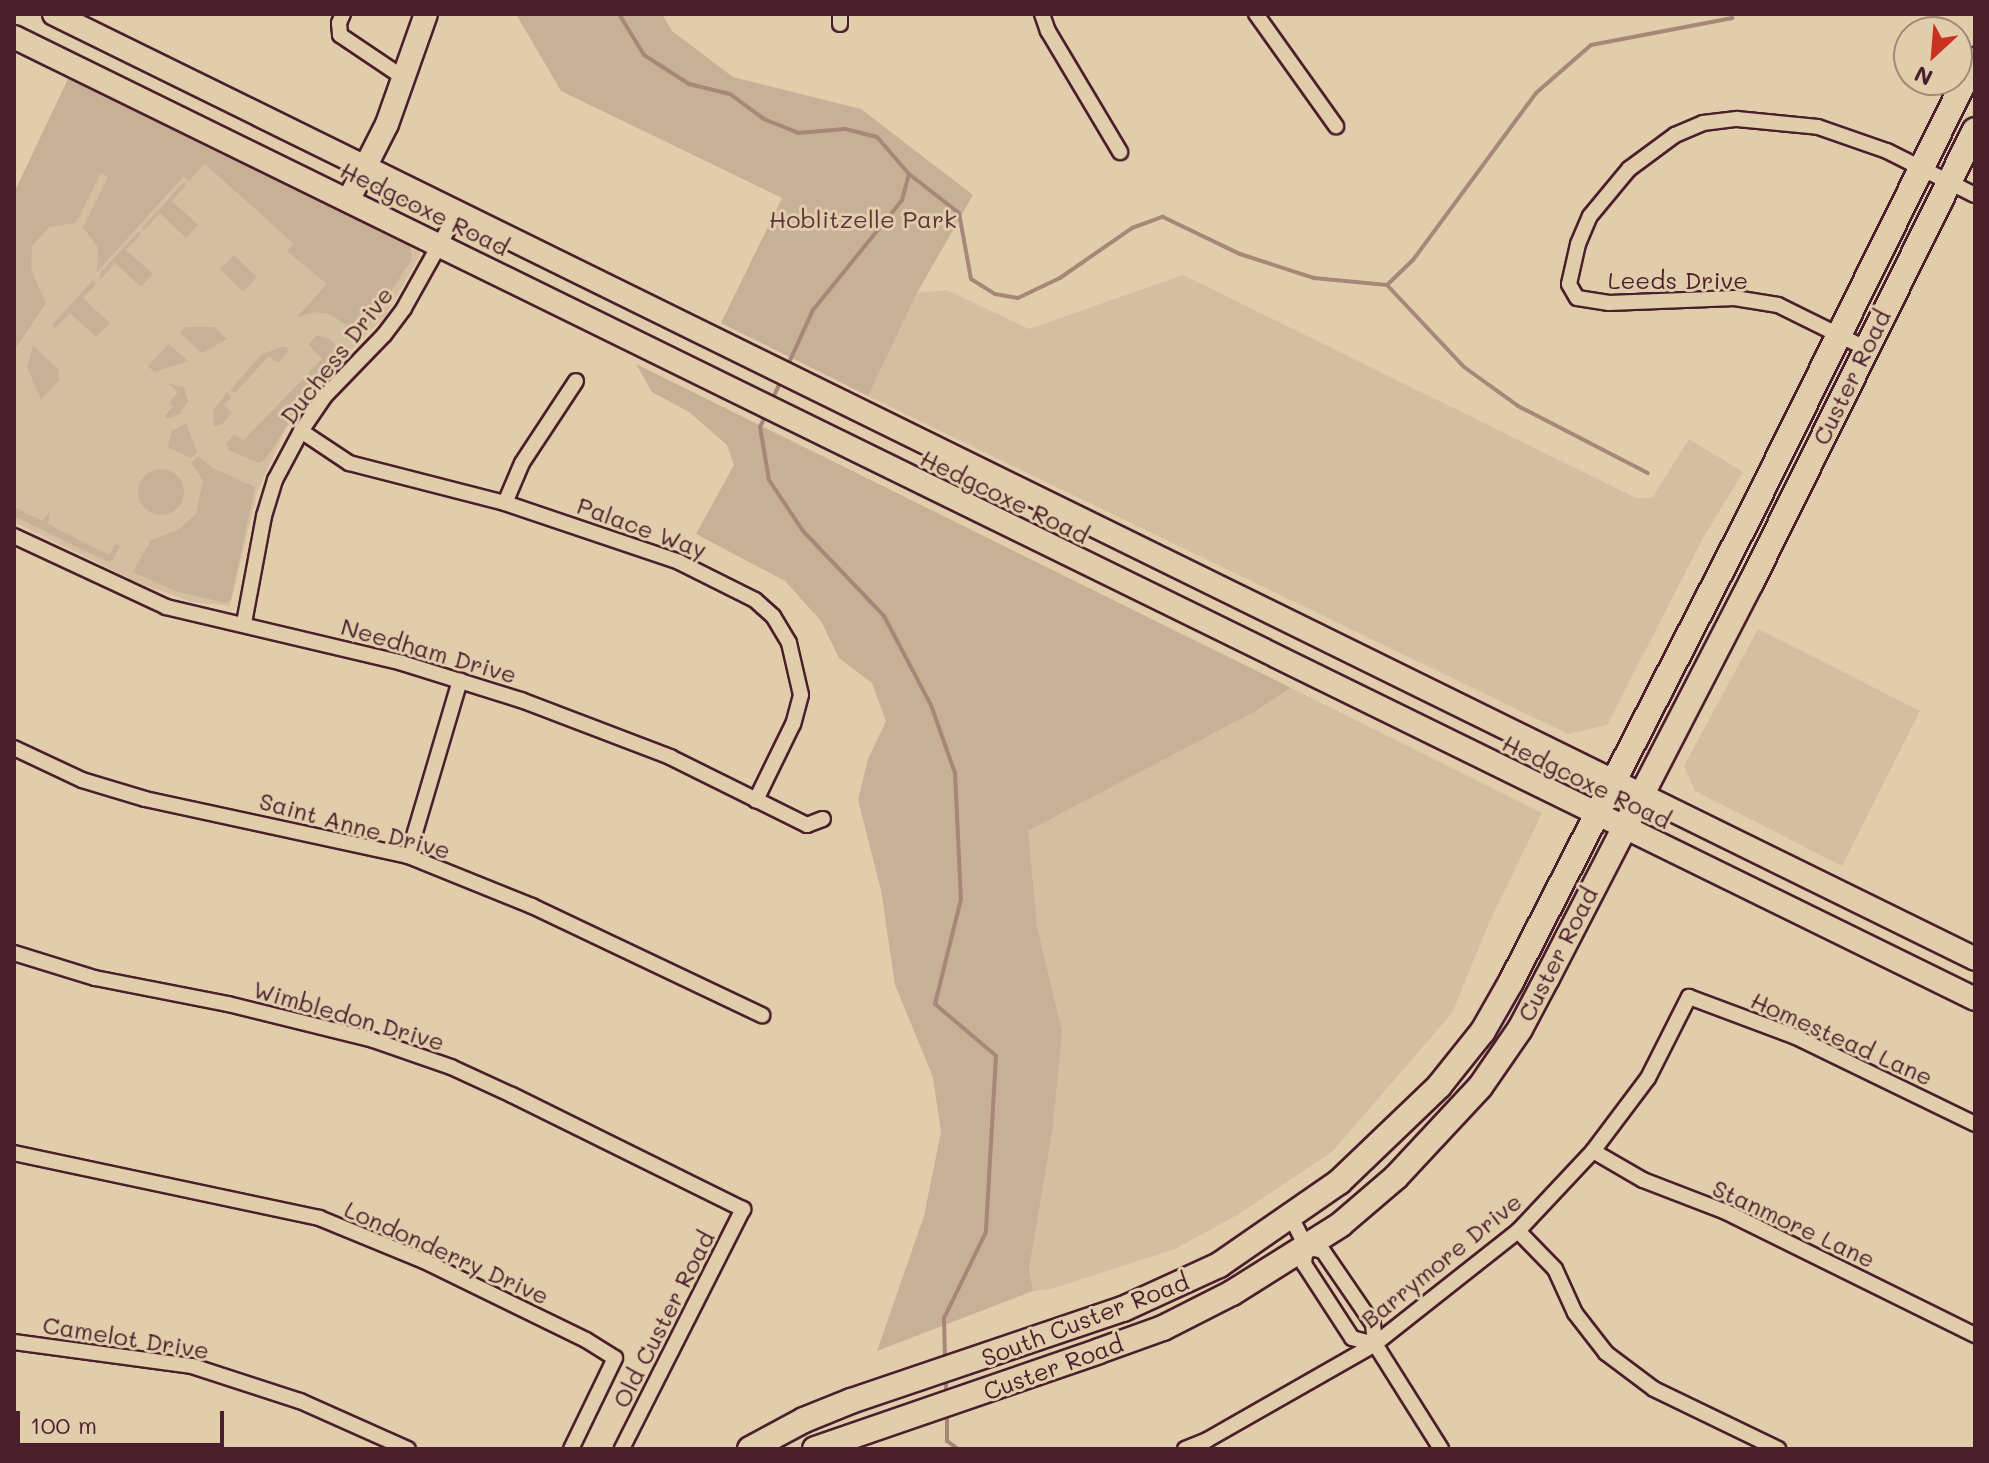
<!DOCTYPE html>
<html>
<head>
<meta charset="utf-8">
<style>
	body { margin:0 }
	#map { position:relative; width:1989px; height:1463px; overflow:hidden; background:#e1ccab; font-family:Mali,sans-serif }
	div>[style] { position:absolute }
	[style*='--x'] { left:calc(var(--x)*1px); top:calc(var(--y)*1px); width:calc(var(--w)*1px); rotate:calc(var(--a)*1deg) }
	.built>* { inset:0; background:#d4bda0 }
	.green>* { inset:0; background:#c8b096; transform-origin:0 0 }
	.round { border-radius:50% }
	.stream>* { height:4px; margin:-2px; padding:0 2px; transform-origin:2px; border-radius:2px; background:#a68778 }
	.roads { filter:drop-shadow(2px 0 #4a1f2b) drop-shadow(-2px 0 #4a1f2b) drop-shadow(0 2px #4a1f2b) drop-shadow(0 -2px #4a1f2b) }
	.street>* { height:14px; margin:-7px; padding:0 7px; transform-origin:7px; border-radius:7px; background:#e1ccab }
	.secondary>* { height:22px; margin:-11px; padding:0 11px; transform-origin:11px; border-radius:11px; background:#e1ccab }
	.primary>* { height:24px; margin:-12px; padding:0 12px; transform-origin:12px; border-radius:12px; background:#e1ccab }
	span { translate:-50% -50%; white-space:nowrap; text-align:center; line-height:1.15; -webkit-text-stroke:6px #e1ccab; paint-order:stroke }
	.street-label { font-size:24px; color:#4a1f2b }
	.park-label { font-size:24px; color:#5d353b }
	.frame { position:absolute; inset:0; border:16px solid #4a1f2b; pointer-events:none }
	.north { position:absolute; left:1893px; top:16px; width:80px; height:80px; box-sizing:border-box; background:#e1ccab; border:2px solid #a58778; border-radius:50%; rotate:206deg; font-size:22px; font-weight:700; line-height:32px; text-align:center; color:#4a1f2b }
	.north::after { content:''; display:block; margin:auto; width:28px; height:36px; background:#c8321e; clip-path:polygon(50% 0,100% 100%,50% 72%,0 100%) }
	.scale { position:absolute; left:16px; top:1411px; width:208px; height:36px; box-sizing:border-box; border:4px solid #4a1f2b; border-top:0; padding-left:10px; font-size:24px; line-height:28px; white-space:nowrap; color:#4a1f2b; -webkit-text-stroke:6px #e1ccab; paint-order:stroke }
</style>
</head>
<body>
<div id="map">
	<div class="built">
		<i style="clip-path:polygon(69px 77px,416px 245px,420px 255px,385px 316px,322px 379px,285px 430px,257px 492px,230px 606px,192px 602px,139px 583px,14px 522px,14px 193px)"></i>
		<i style="clip-path:polygon(1183px 275px,1636px 498px,1652px 498px,1689px 439px,1743px 472px,1703px 538px,1607px 725px,1568px 734px,868px 396px,917px 293px,947px 290px,1029px 329px)"></i>
		<i style="clip-path:polygon(1758px 629px,1920px 711px,1842px 866px,1695px 791px,1684px 766px)"></i>
		<i style="clip-path:polygon(1291px 688px,1542px 813px,1488px 925px,1452px 1013px,1333px 1151px,1237px 1215px,1175px 1249px,1051px 1289px,1033px 1291px,1029px 1269px,1052px 1133px,1028px 831px,1254px 712px)"></i>
	</div>
	<div class="green">
		<i style="clip-path:polygon(516px 14px,662px 14px,672px 31px,733px 77px,861px 109px,973px 195px,917px 293px,868px 396px,721px 323px,782px 198px,561px 91px)"></i>
		<i style="clip-path:polygon(69px 77px,410px 246px,412px 259px,369px 325px,359px 334px,330px 314px,315px 312px,297px 317px,327px 284px,287px 251px,293px 243px,205px 164px,189px 181px,184px 176px,97px 272px,98px 248px,83px 227px,108px 177px,101px 173px,76px 223px,49px 227px,32px 246px,31px 270px,46px 303px,14px 351px,14px 193px)"></i>
		<i style="clip-path:polygon(184px 182px,186px 185px,172px 201px,198px 225px,186px 238px,160px 213px,144px 230px,142px 228px)"></i>
		<i style="clip-path:polygon(139px 231px,141px 234px,126px 250px,153px 274px,141px 287px,115px 263px,100px 280px,100px 273px)"></i>
		<i style="left:234px;top:255px;width:32px;height:20px;rotate:44deg"></i>
		<i style="clip-path:polygon(93px 280px,96px 284px,83px 298px,110px 323px,96px 337px,70px 313px,55px 328px,52px 325px)"></i>
		<i style="clip-path:polygon(186px 327px,214px 327px,227px 339px,202px 353px,180px 333px)"></i>
		<i style="clip-path:polygon(317px 335px,331px 340px,341px 351px,340px 356px,308px 391px,266px 459px,259px 463px,229px 450px,226px 444px,234px 434px,243px 441px,322px 359px,308px 344px)"></i>
		<i style="clip-path:polygon(169px 344px,188px 361px,154px 372px,148px 366px)"></i>
		<i style="clip-path:polygon(33px 346px,58px 369px,59px 380px,41px 400px,27px 367px)"></i>
		<i style="clip-path:polygon(281px 347px,287px 347px,288px 352px,278px 363px,269px 356px,235px 393px,230px 390px,261px 355px)"></i>
		<i style="clip-path:polygon(636px 364px,1291px 688px,1254px 712px,1028px 831px,1037px 927px,1062px 1032px,1052px 1133px,1029px 1269px,1033px 1291px,877px 1351px,924px 1216px,941px 1132px,933px 1077px,895px 985px,881px 890px,858px 800px,868px 759px,886px 721px,872px 683px,839px 658px,821px 621px,785px 581px,696px 534px,734px 465px,727px 445px,689px 412px,652px 392px)"></i>
		<i style="clip-path:polygon(167px 383px,184px 387px,188px 401px,180px 414px,167px 419px,164px 416px,173px 407px,169px 403px,178px 392px)"></i>
		<i style="clip-path:polygon(227px 392px,232px 397px,224px 405px,232px 413px,221px 425px,214px 426px,213px 411px)"></i>
		<i style="clip-path:polygon(186px 423px,197px 452px,191px 458px,168px 447px,172px 431px)"></i>
		<i style="clip-path:polygon(198px 456px,213px 468px,255px 487px,231px 599px,226px 603px,175px 591px,133px 572px,151px 540px,178px 530px,196px 514px,203px 480px,191px 463px)"></i>
		<i class="round" style="left:138px;top:469px;width:46px;height:46px"></i>
		<i style="clip-path:polygon(14px 507px,42px 521px,50px 512px,48px 524px,109px 555px,115px 544px,120px 546px,112px 561px,108px 562px,14px 516px)"></i>
	</div>
	<div class="stream">
		<i style="--x:619;--y:14;--w:48;--a:58.6"></i>
		<i style="--x:644;--y:55;--w:54;--a:32.8"></i>
		<i style="--x:689;--y:84;--w:42;--a:13.7"></i>
		<i style="--x:730;--y:94;--w:42;--a:36.3"></i>
		<i style="--x:764;--y:119;--w:37;--a:22"></i>
		<i style="--x:798;--y:133;--w:47;--a:-4.9"></i>
		<i style="--x:845;--y:129;--w:33;--a:14"></i>
		<i style="--x:877;--y:137;--w:49;--a:49.1"></i>
		<i style="--x:909;--y:174;--w:63;--a:38"></i>
		<i style="--x:959;--y:213;--w:67;--a:79.7"></i>
		<i style="--x:971;--y:279;--w:28;--a:32"></i>
		<i style="--x:995;--y:294;--w:23;--a:10"></i>
		<i style="--x:1018;--y:298;--w:47;--a:-25.5"></i>
		<i style="--x:1060;--y:278;--w:88;--a:-34.8"></i>
		<i style="--x:1132;--y:228;--w:33;--a:-20"></i>
		<i style="--x:1163;--y:217;--w:85;--a:25.7"></i>
		<i style="--x:1240;--y:254;--w:78;--a:18"></i>
		<i style="--x:1314;--y:278;--w:73;--a:5.5"></i>
		<i style="--x:1387;--y:285;--w:112;--a:46.8"></i>
		<i style="--x:1464;--y:367;--w:67;--a:35.8"></i>
		<i style="--x:1518;--y:406;--w:146;--a:27.3"></i>
		<i style="--x:1387;--y:285;--w:36;--a:-44"></i>
		<i style="--x:1413;--y:260;--w:207;--a:-53.6"></i>
		<i style="--x:1536;--y:93;--w:73;--a:-41.1"></i>
		<i style="--x:1591;--y:45;--w:144;--a:-10.8"></i>
		<i style="--x:787;--y:367;--w:63;--a:-65.5"></i>
		<i style="--x:813;--y:310;--w:141;--a:-51"></i>
		<i style="--x:902;--y:200;--w:27;--a:-75"></i>
		<i style="--x:772;--y:400;--w:23;--a:-65"></i>
		<i style="--x:765;--y:416;--w:12;--a:114"></i>
		<i style="--x:760;--y:427;--w:54;--a:80.4"></i>
		<i style="--x:769;--y:480;--w:61;--a:56.3"></i>
		<i style="--x:803;--y:531;--w:117;--a:46.4"></i>
		<i style="--x:884;--y:616;--w:101;--a:62.2"></i>
		<i style="--x:931;--y:705;--w:72;--a:70.6"></i>
		<i style="--x:955;--y:773;--w:126;--a:87.3"></i>
		<i style="--x:961;--y:899;--w:108;--a:103.9"></i>
		<i style="--x:935;--y:1004;--w:80;--a:40.4"></i>
		<i style="--x:996;--y:1056;--w:176;--a:93.3"></i>
		<i style="--x:986;--y:1232;--w:96;--a:116"></i>
		<i style="--x:944;--y:1318;--w:42;--a:88.6"></i>
		<i style="--x:946;--y:1377;--w:19;--a:90"></i>
		<i style="--x:947;--y:1413;--w:28;--a:90"></i>
		<i style="--x:947;--y:1441;--w:14;--a:36"></i>
	</div>
	<div class="roads">
		<div class="street">
			<i style="--x:343;--y:14;--w:10;--a:114"></i>
			<i style="--x:339;--y:23;--w:12;--a:85"></i>
			<i style="--x:340;--y:35;--w:77;--a:33.9"></i>
			<i style="--x:840;--y:14;--w:10;--a:90"></i>
			<i style="--x:1042;--y:14;--w:18;--a:71"></i>
			<i style="--x:1048;--y:31;--w:141;--a:59.2"></i>
			<i style="--x:1256;--y:14;--w:138;--a:54.5"></i>
			<i style="--x:1865;--y:348;--w:97;--a:-153.7"></i>
			<i style="--x:1778;--y:305;--w:44;--a:-170.8"></i>
			<i style="--x:1735;--y:298;--w:126;--a:177.7"></i>
			<i style="--x:1609;--y:303;--w:32;--a:-171"></i>
			<i style="--x:1577;--y:298;--w:16;--a:-120"></i>
			<i style="--x:1569;--y:284;--w:41;--a:-77.3"></i>
			<i style="--x:1578;--y:244;--w:30;--a:-67"></i>
			<i style="--x:1590;--y:216;--w:61;--a:-50.3"></i>
			<i style="--x:1629;--y:169;--w:57;--a:-36.5"></i>
			<i style="--x:1675;--y:135;--w:30;--a:-23"></i>
			<i style="--x:1703;--y:123;--w:34;--a:-7"></i>
			<i style="--x:1737;--y:119;--w:81;--a:5.6"></i>
			<i style="--x:1818;--y:127;--w:73;--a:19.2"></i>
			<i style="--x:1887;--y:151;--w:98;--a:26.6"></i>
			<i style="--x:301;--y:431;--w:58;--a:33.7"></i>
			<i style="--x:349;--y:463;--w:161;--a:14.4"></i>
			<i style="--x:505;--y:503;--w:184;--a:18.7"></i>
			<i style="--x:679;--y:562;--w:85;--a:26.6"></i>
			<i style="--x:755;--y:600;--w:24;--a:42"></i>
			<i style="--x:773;--y:616;--w:31;--a:59"></i>
			<i style="--x:789;--y:643;--w:53;--a:77"></i>
			<i style="--x:801;--y:695;--w:30;--a:105"></i>
			<i style="--x:793;--y:724;--w:85;--a:116"></i>
			<i style="--x:505;--y:503;--w:43;--a:-67"></i>
			<i style="--x:522;--y:463;--w:98;--a:-56.6"></i>
			<i style="--x:14;--y:536;--w:168;--a:25"></i>
			<i style="--x:166;--y:607;--w:243;--a:13.3"></i>
			<i style="--x:402;--y:663;--w:125;--a:17.3"></i>
			<i style="--x:521;--y:700;--w:160;--a:20.9"></i>
			<i style="--x:670;--y:757;--w:153;--a:26.4"></i>
			<i style="--x:807;--y:825;--w:17;--a:-21"></i>
			<i style="--x:244;--y:623;--w:109;--a:-79.4"></i>
			<i style="--x:264;--y:516;--w:38;--a:-73"></i>
			<i style="--x:275;--y:480;--w:55;--a:-62"></i>
			<i style="--x:301;--y:431;--w:42;--a:-55.6"></i>
			<i style="--x:325;--y:396;--w:85;--a:-46"></i>
			<i style="--x:384;--y:335;--w:34;--a:-53"></i>
			<i style="--x:404;--y:308;--w:109;--a:-60.8"></i>
			<i style="--x:14;--y:748;--w:75;--a:25.2"></i>
			<i style="--x:82;--y:780;--w:66;--a:16.8"></i>
			<i style="--x:145;--y:799;--w:269;--a:12.2"></i>
			<i style="--x:408;--y:856;--w:134;--a:22"></i>
			<i style="--x:532;--y:906;--w:255;--a:25.4"></i>
			<i style="--x:408;--y:856;--w:183;--a:-73.5"></i>
			<i style="--x:14;--y:953;--w:85;--a:17.2"></i>
			<i style="--x:95;--y:978;--w:136;--a:11.1"></i>
			<i style="--x:228;--y:1004;--w:149;--a:13.9"></i>
			<i style="--x:373;--y:1040;--w:83;--a:19.1"></i>
			<i style="--x:451;--y:1067;--w:67;--a:24.7"></i>
			<i style="--x:512;--y:1095;--w:258;--a:26.3"></i>
			<i style="--x:743;--y:1209;--w:269;--a:116.8"></i>
			<i style="--x:1593;--y:1151;--w:58;--a:30.1"></i>
			<i style="--x:1643;--y:1180;--w:89;--a:21.1"></i>
			<i style="--x:1726;--y:1212;--w:278;--a:26.3"></i>
			<i style="--x:14;--y:1153;--w:312;--a:12"></i>
			<i style="--x:319;--y:1218;--w:113;--a:22.3"></i>
			<i style="--x:424;--y:1261;--w:180;--a:26"></i>
			<i style="--x:586;--y:1340;--w:34;--a:32"></i>
			<i style="--x:615;--y:1358;--w:101;--a:115.8"></i>
			<i style="--x:1291;--y:1217;--w:34;--a:63"></i>
			<i style="--x:1306;--y:1247;--w:17;--a:97"></i>
			<i style="--x:1304;--y:1264;--w:88;--a:57"></i>
			<i style="--x:1352;--y:1338;--w:24;--a:15"></i>
			<i style="--x:1518;--y:1231;--w:53;--a:45.8"></i>
			<i style="--x:1555;--y:1269;--w:48;--a:65.6"></i>
			<i style="--x:1575;--y:1313;--w:51;--a:52.2"></i>
			<i style="--x:1606;--y:1353;--w:60;--a:36.9"></i>
			<i style="--x:1654;--y:1389;--w:138;--a:25.8"></i>
			<i style="--x:1306;--y:1247;--w:17;--a:13"></i>
			<i style="--x:1323;--y:1251;--w:88;--a:55.6"></i>
			<i style="--x:1373;--y:1324;--w:20;--a:84"></i>
			<i style="--x:1375;--y:1344;--w:124;--a:57.8"></i>
			<i style="--x:14;--y:1342;--w:180;--a:7.7"></i>
			<i style="--x:192;--y:1366;--w:114;--a:18"></i>
			<i style="--x:300;--y:1401;--w:118;--a:24"></i>
			<i style="--x:1185;--y:1449;--w:24;--a:-22"></i>
			<i style="--x:1207;--y:1440;--w:193;--a:-29.7"></i>
			<i style="--x:1375;--y:1344;--w:182;--a:-38.3"></i>
			<i style="--x:1518;--y:1231;--w:110;--a:-46.8"></i>
			<i style="--x:1593;--y:1151;--w:91;--a:-53"></i>
			<i style="--x:1648;--y:1078;--w:91;--a:-63.2"></i>
			<i style="--x:1689;--y:997;--w:114;--a:20.5"></i>
			<i style="--x:1796;--y:1037;--w:199;--a:25.9"></i>
		</div>
		<div class="secondary">
			<i style="--x:54;--y:14;--w:2141;--a:26.19"></i>
			<i style="--x:14;--y:37;--w:2184;--a:26.13"></i>
			<i style="--x:349;--y:199;--w:84;--a:-63.1"></i>
			<i style="--x:387;--y:124;--w:117;--a:-70.5"></i>
		</div>
		<div class="primary">
			<i style="--x:750;--y:1449;--w:61;--a:-28.2"></i>
			<i style="--x:804;--y:1420;--w:51;--a:-22"></i>
			<i style="--x:851;--y:1401;--w:287;--a:-18.7"></i>
			<i style="--x:1123;--y:1309;--w:106;--a:-24.6"></i>
			<i style="--x:1219;--y:1265;--w:146;--a:-34.7"></i>
			<i style="--x:1339;--y:1182;--w:139;--a:-43.8"></i>
			<i style="--x:1439;--y:1086;--w:70;--a:-51.3"></i>
			<i style="--x:1483;--y:1031;--w:56;--a:-60.3"></i>
			<i style="--x:1511;--y:982;--w:520;--a:-62.89"></i>
			<i style="--x:1748;--y:519;--w:512;--a:-63.69"></i>
			<i style="--x:815;--y:1449;--w:300;--a:-19"></i>
			<i style="--x:1099;--y:1351;--w:68;--a:-19.8"></i>
			<i style="--x:1163;--y:1328;--w:77;--a:-26.9"></i>
			<i style="--x:1232;--y:1293;--w:128;--a:-32.2"></i>
			<i style="--x:1340;--y:1225;--w:74;--a:-40.6"></i>
			<i style="--x:1396;--y:1177;--w:123;--a:-47"></i>
			<i style="--x:1480;--y:1087;--w:70;--a:-55.4"></i>
			<i style="--x:1520;--y:1029;--w:58;--a:-62.1"></i>
			<i style="--x:1547;--y:978;--w:445;--a:-62.7"></i>
			<i style="--x:1751;--y:583;--w:505;--a:-63.69"></i>
		</div>
	</div>
	<div class="street-label">
		<span style="left:425px;top:208px;rotate:26deg">Hedgcoxe Road</span>
		<span style="left:1678px;top:280px">Leeds Drive</span>
		<span style="left:336px;top:355px;rotate:-52deg">Duchess Drive</span>
		<span style="left:1851px;top:377px;rotate:-64deg">Custer Road</span>
		<span style="left:1005px;top:496px;rotate:26deg">Hedgcoxe Road</span>
		<span style="left:642px;top:527px;rotate:20deg">Palace Way</span>
		<span style="left:429px;top:650px;rotate:16deg">Needham Drive</span>
		<span style="left:1587px;top:781px;rotate:26deg">Hedgcoxe Road</span>
		<span style="left:355px;top:825px;rotate:15deg">Saint Anne Drive</span>
		<span style="left:1557px;top:954px;rotate:-63deg">Custer Road</span>
		<span style="left:349px;top:1015px;rotate:16deg">Wimbledon Drive</span>
		<span style="left:1842px;top:1038px;rotate:24deg">Homestead Lane</span>
		<span style="left:1794px;top:1223px;rotate:25deg">Stanmore Lane</span>
		<span style="left:447px;top:1252px;rotate:24deg">Londonderry Drive</span>
		<span style="left:1441px;top:1260px;rotate:-39deg">Barrymore Drive</span>
		<span style="left:663px;top:1319px;rotate:-63deg">Old Custer Road</span>
		<span style="left:1085px;top:1319px;rotate:-21deg">South Custer Road</span>
		<span style="left:126px;top:1337px;rotate:9deg">Camelot Drive</span>
		<span style="left:1053px;top:1367px;rotate:-20deg">Custer Road</span>
	</div>
	<div class="park-label">
		<span style="left:863px;top:219px">Hoblitzelle Park</span>
	</div>
	<div class="frame"></div>
	<div class="north">N</div>
	<div class="scale">100 m</div>
</div>
</body>
</html>
